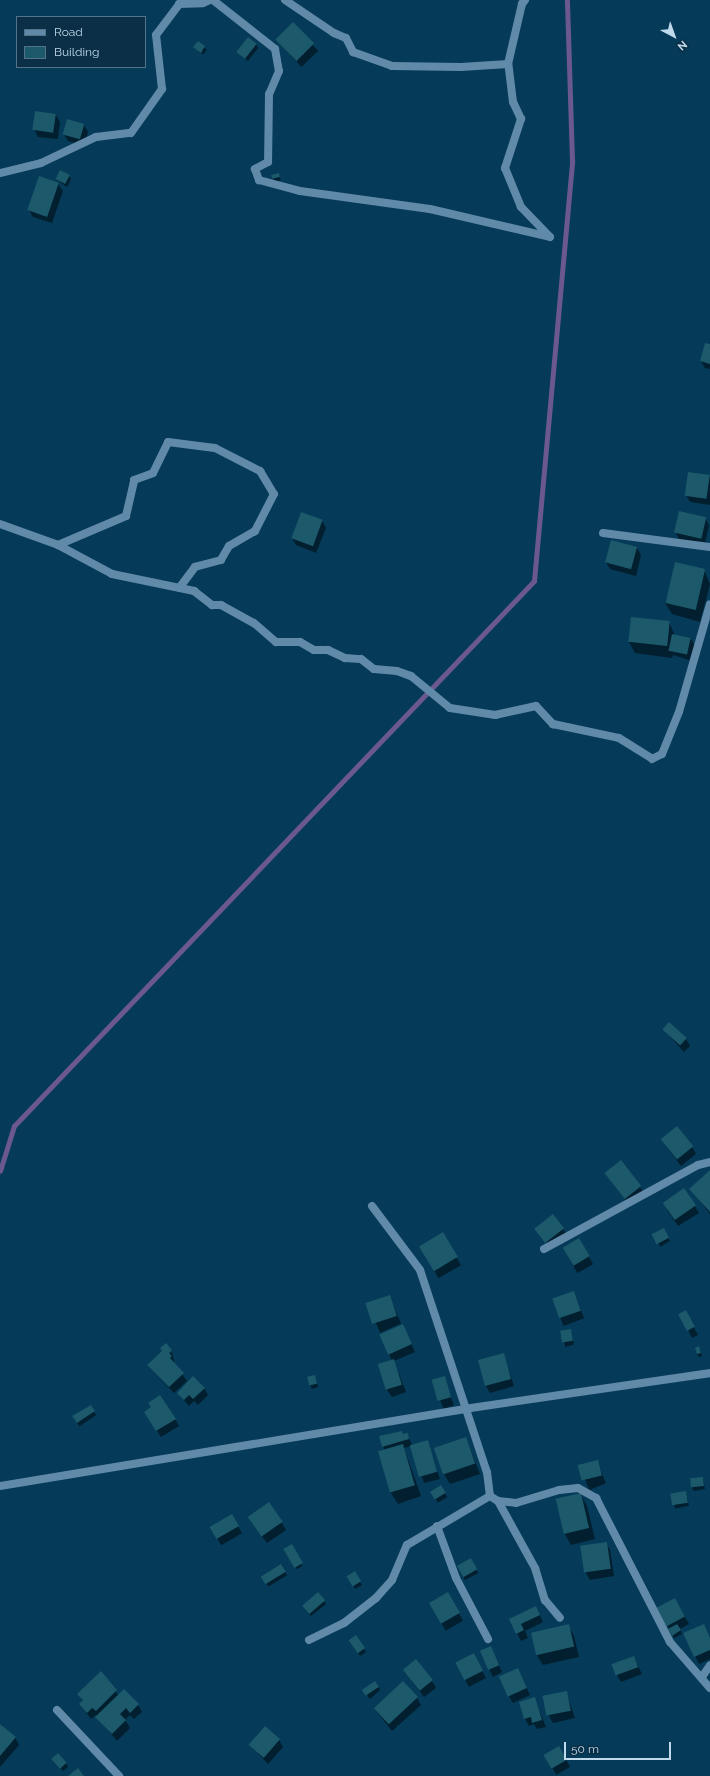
<!DOCTYPE html>
<html>
<head>
<meta charset="utf-8">
<style>
	body { margin:0 }
	#map { position:relative; width:710px; height:1776px; overflow:hidden; background:#053a58; font-family:Raleway,sans-serif }
	div>[style] { position:absolute }
	[style*='--x'] { left:calc(var(--x)*1px); top:calc(var(--y)*1px); width:calc(var(--w)*1px); rotate:calc(var(--a)*1deg) }
	.shadow>* { inset:0; background:#0007; transform-origin:0 0 }
	.stream>* { height:4.5px; margin:-2.25px; padding:0 2.25px; transform-origin:2.25px; border-radius:2.25px; background:#6b598d }
	.building>* { inset:0; background:#1c596b; transform-origin:0 0 }
	.minor>* { height:8px; margin:-4px; padding:0 4px; transform-origin:4px; border-radius:4px; background:#618aa8 }
	span { translate:-50% -50%; white-space:nowrap; text-align:center; line-height:1.15; -webkit-text-stroke:3.5px #0a2f46; paint-order:stroke }
	.legend { position:absolute; left:16px; top:16px; width:130px; height:52px; box-sizing:border-box; background:#0a2f46; border:1px solid #537388; margin:0; padding:5px 7px; list-style:none; font-size:12px; color:#c0d9eb }
	.legend li { display:flex; align-items:center; gap:8px; height:20px }
	.legend b { width:20px; border:1px solid #537388 }
	.north { position:absolute; left:654px; top:16px; width:40px; height:40px; -webkit-text-stroke:3px #0a2f46; paint-order:stroke; rotate:139deg; font-size:11px; font-weight:700; line-height:16px; text-align:center; color:#c0d9eb }
	.north::after { content:''; display:block; margin:auto; width:14px; height:18px; background:#c0d9eb; clip-path:polygon(50% 0,100% 100%,50% 72%,0 100%) }
	.scale { position:absolute; left:564px; top:1742px; width:107px; height:18px; box-sizing:border-box; border:2px solid #c0d9eb; border-top:0; padding-left:5px; font-size:12px; line-height:14px; white-space:nowrap; color:#c0d9eb; -webkit-text-stroke:3px #0a2f46; paint-order:stroke }
</style>
</head>
<body>
<div id="map">
	<div class="shadow">
		<i style="left:293px;top:24px;width:37px;height:23px;rotate:47deg"></i>
		<i style="left:198px;top:42px;width:12px;height:6px;rotate:42deg"></i>
		<i style="clip-path:polygon(256px 44px,258px 48px,248px 61px,238px 52px)"></i>
		<i style="clip-path:polygon(56px 115px,60px 122px,58px 139px,38px 137px,34px 129px)"></i>
		<i style="clip-path:polygon(68px 120px,84px 125px,88px 132px,84px 146px,68px 141px,64px 134px)"></i>
		<i style="clip-path:polygon(278px 174px,281px 180px,275px 182px,272px 176px)"></i>
		<i style="clip-path:polygon(69px 176px,71px 179px,67px 187px,56px 179px)"></i>
		<i style="clip-path:polygon(58px 184px,63px 191px,52px 223px,33px 217px,29px 210px)"></i>
		<i style="clip-path:polygon(710px 346px,710px 369px,705px 368px,701px 361px)"></i>
		<i style="clip-path:polygon(710px 476px,710px 505px,690px 502px,686px 495px)"></i>
		<i style="clip-path:polygon(705px 518px,709px 525px,705px 544px,679px 539px,675px 531px)"></i>
		<i style="clip-path:polygon(322px 521px,326px 528px,316px 553px,296px 545px,292px 538px)"></i>
		<i style="clip-path:polygon(637px 548px,641px 555px,636px 576px,610px 569px,606px 562px)"></i>
		<i style="clip-path:polygon(704px 570px,710px 584px,700px 622px,672px 614px,665px 603px)"></i>
		<i style="clip-path:polygon(669px 622px,675px 636px,691px 639px,695px 646px,692px 661px,673px 655px,672px 658px,635px 653px,629px 642px)"></i>
		<i style="clip-path:polygon(663px 1029px,686px 1039px,690px 1046px,684px 1052px)"></i>
		<i style="clip-path:polygon(661px 1139px,692px 1147px,696px 1154px,681px 1166px)"></i>
		<i style="left:621px;top:1162px;width:40px;height:19px;rotate:53deg"></i>
		<i style="clip-path:polygon(710px 1172px,710px 1214px,691px 1189px)"></i>
		<i style="clip-path:polygon(684px 1189px,699px 1213px,678px 1226px,667px 1210px)"></i>
		<i style="left:553px;top:1216px;width:25px;height:21px;rotate:53deg"></i>
		<i style="left:663px;top:1230px;width:13px;height:11px;rotate:58deg"></i>
		<i style="left:443px;top:1234px;width:36px;height:26px;rotate:60deg"></i>
		<i style="left:579px;top:1239px;width:29px;height:18px;rotate:61deg"></i>
		<i style="left:574px;top:1292px;width:28px;height:22px;rotate:69deg"></i>
		<i style="left:389px;top:1296px;width:30px;height:23px;rotate:66deg"></i>
		<i style="clip-path:polygon(680px 1314px,689px 1318px,698px 1335px,692px 1338px)"></i>
		<i style="clip-path:polygon(403px 1325px,415px 1352px,394px 1361px,406px 1392px,392px 1397px,387px 1390px,392px 1361px,380px 1335px)"></i>
		<i style="left:570px;top:1330px;width:15px;height:9px;rotate:74deg"></i>
		<i style="clip-path:polygon(699px 1347px,702px 1356px,699px 1357px,697px 1354px)"></i>
		<i style="clip-path:polygon(172px 1352px,175px 1365px,187px 1381px,174px 1393px,148px 1366px)"></i>
		<i style="clip-path:polygon(503px 1354px,514px 1386px,490px 1393px,486px 1386px)"></i>
		<i style="clip-path:polygon(315px 1376px,318px 1387px,312px 1389px,310px 1385px)"></i>
		<i style="left:444px;top:1378px;width:29px;height:11px;rotate:70deg"></i>
		<i style="clip-path:polygon(204px 1388px,208px 1395px,198px 1405px,194px 1401px,189px 1406px,178px 1393px)"></i>
		<i style="left:90px;top:1406px;width:11px;height:20px;rotate:56deg"></i>
		<i style="clip-path:polygon(150px 1419px,175px 1419px,179px 1426px,161px 1437px)"></i>
		<i style="clip-path:polygon(407px 1434px,412px 1445px,427px 1441px,440px 1479px,424px 1483px,411px 1446px,404px 1448px,421px 1496px,398px 1504px,391px 1493px,379px 1453px,385px 1451px,383px 1446px)"></i>
		<i style="clip-path:polygon(466px 1439px,480px 1474px,450px 1484px,444px 1474px)"></i>
		<i style="left:597px;top:1461px;width:24px;height:18px;rotate:68deg"></i>
		<i style="clip-path:polygon(703px 1478px,705px 1489px,694px 1491px,692px 1488px)"></i>
		<i style="left:441px;top:1486px;width:13px;height:11px;rotate:61deg"></i>
		<i style="left:686px;top:1492px;width:14px;height:14px;rotate:78deg"></i>
		<i style="clip-path:polygon(581px 1495px,587px 1506px,595px 1539px,571px 1545px,565px 1534px,557px 1500px)"></i>
		<i style="left:232px;top:1516px;width:20px;height:24px;rotate:60deg"></i>
		<i style="clip-path:polygon(282px 1523px,286px 1530px,267px 1543px,253px 1524px)"></i>
		<i style="clip-path:polygon(606px 1543px,610px 1550px,614px 1576px,590px 1580px,586px 1573px,581px 1547px)"></i>
		<i style="left:291px;top:1546px;width:23px;height:7px;rotate:59deg"></i>
		<i style="left:471px;top:1559px;width:16px;height:15px;rotate:63deg"></i>
		<i style="left:281px;top:1565px;width:12px;height:22px;rotate:59deg"></i>
		<i style="left:355px;top:1573px;width:14px;height:8px;rotate:60deg"></i>
		<i style="left:447px;top:1593px;width:32px;height:20px;rotate:60deg"></i>
		<i style="clip-path:polygon(675px 1600px,689px 1624px,680px 1629px,682px 1634px,674px 1638px,659px 1609px)"></i>
		<i style="clip-path:polygon(324px 1601px,326px 1604px,311px 1616px,305px 1609px)"></i>
		<i style="clip-path:polygon(536px 1607px,543px 1622px,525px 1631px,528px 1638px,521px 1641px,510px 1619px)"></i>
		<i style="clip-path:polygon(568px 1625px,574px 1636px,579px 1657px,543px 1665px,536px 1654px)"></i>
		<i style="clip-path:polygon(684px 1634px,710px 1638px,710px 1659px,699px 1664px)"></i>
		<i style="clip-path:polygon(355px 1636px,366px 1652px,360px 1656px,350px 1640px)"></i>
		<i style="clip-path:polygon(494px 1655px,502px 1672px,493px 1677px,489px 1669px)"></i>
		<i style="clip-path:polygon(634px 1658px,642px 1674px,621px 1682px,617px 1675px)"></i>
		<i style="clip-path:polygon(477px 1661px,486px 1678px,469px 1687px,456px 1663px)"></i>
		<i style="clip-path:polygon(404px 1670px,432px 1681px,436px 1688px,424px 1697px)"></i>
		<i style="clip-path:polygon(101px 1673px,119px 1696px,138px 1705px,142px 1712px,134px 1719px,130px 1715px,125px 1720px,130px 1728px,117px 1741px,96px 1715px,91px 1719px,80px 1704px,83px 1702px,79px 1694px)"></i>
		<i style="clip-path:polygon(521px 1676px,530px 1695px,513px 1703px,509px 1696px)"></i>
		<i style="clip-path:polygon(379px 1687px,380px 1690px,370px 1699px,366px 1694px)"></i>
		<i style="clip-path:polygon(566px 1692px,575px 1718px,553px 1723px,549px 1716px)"></i>
		<i style="clip-path:polygon(417px 1698px,421px 1705px,392px 1731px,374px 1708px)"></i>
		<i style="clip-path:polygon(534px 1698px,546px 1727px,537px 1729px,534px 1724px,529px 1726px,525px 1719px)"></i>
		<i style="clip-path:polygon(0 1725px,15px 1737px,19px 1745px,0 1767px)"></i>
		<i style="clip-path:polygon(279px 1740px,283px 1747px,268px 1764px,250px 1745px)"></i>
		<i style="left:559px;top:1747px;width:23px;height:16px;rotate:61deg"></i>
		<i style="clip-path:polygon(54px 1761px,66px 1763px,68px 1767px,63px 1771px)"></i>
	</div>
	<div class="stream">
		<i style="--x:0;--y:1171;--w:47;--a:-72.7"></i>
		<i style="--x:14;--y:1126;--w:753;--a:-46.34"></i>
		<i style="--x:534;--y:581;--w:422;--a:-84.8"></i>
		<i style="--x:572;--y:161;--w:161;--a:-91.8"></i>
	</div>
	<div class="building">
		<i style="left:293px;top:22px;width:30px;height:25px;rotate:45deg"></i>
		<i style="left:248px;top:37px;width:11px;height:19px;rotate:38deg"></i>
		<i style="clip-path:polygon(198px 41px,205px 46px,201px 53px,193px 47px)"></i>
		<i style="left:35px;top:111px;width:21px;height:19px;rotate:8deg"></i>
		<i style="left:67px;top:119px;width:18px;height:16px;rotate:16deg"></i>
		<i style="left:60px;top:170px;width:11px;height:10px;rotate:27deg"></i>
		<i style="left:279px;top:173px;width:4px;height:8px;rotate:76deg"></i>
		<i style="left:39px;top:176px;width:21px;height:36px;rotate:19deg"></i>
		<i style="clip-path:polygon(705px 343px,710px 344px,710px 364px,700px 361px)"></i>
		<i style="left:688px;top:472px;width:22px;height:24px;rotate:8deg"></i>
		<i style="left:679px;top:511px;width:28px;height:22px;rotate:13deg"></i>
		<i style="left:301px;top:512px;width:23px;height:28px;rotate:20deg"></i>
		<i style="left:611px;top:540px;width:27px;height:23px;rotate:15deg"></i>
		<i style="left:675px;top:562px;width:31px;height:42px;rotate:13deg"></i>
		<i style="left:631px;top:617px;width:39px;height:25px;rotate:6deg"></i>
		<i style="left:672px;top:634px;width:19px;height:17px;rotate:12deg"></i>
		<i style="left:669px;top:1022px;width:24px;height:10px;rotate:42deg"></i>
		<i style="left:677px;top:1126px;width:26px;height:21px;rotate:51deg"></i>
		<i style="left:621px;top:1160px;width:33px;height:21px;rotate:52deg"></i>
		<i style="clip-path:polygon(710px 1170px,710px 1212px,689px 1189px)"></i>
		<i style="left:684px;top:1188px;width:21px;height:26px;rotate:55deg"></i>
		<i style="left:553px;top:1214px;width:18px;height:24px;rotate:52deg"></i>
		<i style="left:664px;top:1228px;width:11px;height:14px;rotate:63deg"></i>
		<i style="left:443px;top:1232px;width:29px;height:28px;rotate:59deg"></i>
		<i style="left:579px;top:1238px;width:21px;height:19px;rotate:59deg"></i>
		<i style="left:574px;top:1291px;width:21px;height:23px;rotate:71deg"></i>
		<i style="left:390px;top:1295px;width:22px;height:26px;rotate:72deg"></i>
		<i style="left:686px;top:1310px;width:19px;height:9px;rotate:62deg"></i>
		<i style="left:403px;top:1324px;width:22px;height:26px;rotate:66deg"></i>
		<i style="left:571px;top:1329px;width:12px;height:11px;rotate:81deg"></i>
		<i style="clip-path:polygon(166px 1343px,172px 1350px,169px 1353px,172px 1356px,170px 1358px,184px 1373px,169px 1387px,147px 1365px,162px 1351px,160px 1348px)"></i>
		<i style="clip-path:polygon(699px 1346px,701px 1353px,697px 1354px,695px 1348px)"></i>
		<i style="left:504px;top:1353px;width:27px;height:27px;rotate:75deg"></i>
		<i style="left:394px;top:1359px;width:27px;height:17px;rotate:73deg"></i>
		<i style="left:315px;top:1375px;width:9px;height:8px;rotate:77deg"></i>
		<i style="clip-path:polygon(193px 1376px,205px 1388px,193px 1399px,189px 1395px,184px 1400px,177px 1393px)"></i>
		<i style="left:445px;top:1376px;width:22px;height:14px;rotate:74deg"></i>
		<i style="clip-path:polygon(160px 1395px,176px 1419px,156px 1431px,144px 1412px,151px 1407px,148px 1403px)"></i>
		<i style="clip-path:polygon(91px 1405px,95px 1411px,77px 1423px,72px 1416px)"></i>
		<i style="clip-path:polygon(402px 1431px,403px 1434px,408px 1433px,409px 1439px,382px 1447px,379px 1436px)"></i>
		<i style="left:466px;top:1437px;width:28px;height:34px;rotate:71deg"></i>
		<i style="left:428px;top:1440px;width:33px;height:19px;rotate:74deg"></i>
		<i style="left:403px;top:1444px;width:43px;height:26px;rotate:74deg"></i>
		<i style="left:598px;top:1460px;width:16px;height:21px;rotate:76deg"></i>
		<i style="left:703px;top:1477px;width:9px;height:13px;rotate:84deg"></i>
		<i style="left:441px;top:1485px;width:9px;height:13px;rotate:58deg"></i>
		<i style="left:686px;top:1491px;width:12px;height:16px;rotate:81deg"></i>
		<i style="left:581px;top:1493px;width:36px;height:26px;rotate:77deg"></i>
		<i style="left:269px;top:1502px;width:24px;height:26px;rotate:55deg"></i>
		<i style="left:232px;top:1514px;width:14px;height:26px;rotate:60deg"></i>
		<i style="left:607px;top:1542px;width:27px;height:27px;rotate:82deg"></i>
		<i style="left:292px;top:1544px;width:22px;height:10px;rotate:60deg"></i>
		<i style="left:471px;top:1558px;width:13px;height:16px;rotate:61deg"></i>
		<i style="left:281px;top:1564px;width:9px;height:24px;rotate:58deg"></i>
		<i style="left:355px;top:1571px;width:12px;height:10px;rotate:59deg"></i>
		<i style="left:318px;top:1592px;width:11px;height:21px;rotate:49deg"></i>
		<i style="left:448px;top:1592px;width:24px;height:22px;rotate:60deg"></i>
		<i style="left:675px;top:1598px;width:21px;height:21px;rotate:62deg"></i>
		<i style="clip-path:polygon(536px 1606px,540px 1615px,521px 1624px,524px 1630px,516px 1634px,509px 1619px)"></i>
		<i style="left:569px;top:1624px;width:23px;height:39px;rotate:77deg"></i>
		<i style="clip-path:polygon(677px 1624px,681px 1630px,672px 1636px,668px 1629px)"></i>
		<i style="clip-path:polygon(704px 1624px,710px 1638px,710px 1650px,694px 1657px,683px 1633px)"></i>
		<i style="left:356px;top:1635px;width:16px;height:9px;rotate:55deg"></i>
		<i style="left:491px;top:1646px;width:21px;height:12px;rotate:67deg"></i>
		<i style="left:474px;top:1653px;width:20px;height:21px;rotate:63deg"></i>
		<i style="left:634px;top:1656px;width:12px;height:24px;rotate:70deg"></i>
		<i style="left:416px;top:1659px;width:27px;height:17px;rotate:51deg"></i>
		<i style="left:518px;top:1668px;width:22px;height:21px;rotate:66deg"></i>
		<i style="clip-path:polygon(101px 1671px,117px 1690px,96px 1711px,92px 1708px,87px 1713px,79px 1704px,83px 1700px,77px 1694px)"></i>
		<i style="left:375px;top:1681px;width:7px;height:16px;rotate:56deg"></i>
		<i style="left:403px;top:1681px;width:22px;height:40px;rotate:47deg"></i>
		<i style="clip-path:polygon(124px 1689px,139px 1704px,130px 1713px,126px 1708px,120px 1714px,126px 1720px,112px 1734px,95px 1717px)"></i>
		<i style="left:567px;top:1691px;width:20px;height:25px;rotate:79deg"></i>
		<i style="clip-path:polygon(535px 1697px,542px 1720px,532px 1723px,531px 1717px,524px 1719px,519px 1702px)"></i>
		<i style="clip-path:polygon(0 1724px,16px 1737px,0 1756px)"></i>
		<i style="left:265px;top:1726px;width:20px;height:25px;rotate:41deg"></i>
		<i style="left:559px;top:1746px;width:16px;height:18px;rotate:60deg"></i>
		<i style="left:58px;top:1753px;width:13px;height:9px;rotate:48deg"></i>
		<i style="clip-path:polygon(78px 1768px,84px 1776px,68px 1776px)"></i>
	</div>
	<div class="minor">
		<i style="--x:213;--y:0;--w:79;--a:38.3"></i>
		<i style="--x:275;--y:49;--w:22;--a:80"></i>
		<i style="--x:279;--y:71;--w:25;--a:113"></i>
		<i style="--x:269;--y:94;--w:68;--a:90.8"></i>
		<i style="--x:268;--y:162;--w:15;--a:152"></i>
		<i style="--x:255;--y:169;--w:12;--a:70"></i>
		<i style="--x:259;--y:180;--w:42;--a:15"></i>
		<i style="--x:300;--y:191;--w:131;--a:7.9"></i>
		<i style="--x:430;--y:209;--w:123;--a:13.1"></i>
		<i style="--x:550;--y:237;--w:42;--a:-134"></i>
		<i style="--x:521;--y:207;--w:42;--a:-112.3"></i>
		<i style="--x:505;--y:168;--w:52;--a:-71.9"></i>
		<i style="--x:521;--y:119;--w:19;--a:-115"></i>
		<i style="--x:513;--y:102;--w:38;--a:-97"></i>
		<i style="--x:508;--y:64;--w:62;--a:-76.9"></i>
		<i style="--x:522;--y:4;--w:5;--a:-53"></i>
		<i style="--x:285;--y:0;--w:59;--a:34"></i>
		<i style="--x:334;--y:33;--w:13;--a:23"></i>
		<i style="--x:346;--y:38;--w:16;--a:63"></i>
		<i style="--x:353;--y:52;--w:41;--a:19.7"></i>
		<i style="--x:392;--y:66;--w:69;--a:0.8"></i>
		<i style="--x:461;--y:67;--w:47;--a:-3.7"></i>
		<i style="--x:0;--y:173;--w:42;--a:-13.7"></i>
		<i style="--x:41;--y:163;--w:61;--a:-25.3"></i>
		<i style="--x:96;--y:137;--w:35;--a:-7"></i>
		<i style="--x:131;--y:133;--w:54;--a:-54.8"></i>
		<i style="--x:162;--y:89;--w:54;--a:-96.3"></i>
		<i style="--x:156;--y:35;--w:39;--a:-53"></i>
		<i style="--x:179;--y:4;--w:24;--a:-2"></i>
		<i style="--x:203;--y:3;--w:8;--a:-23"></i>
		<i style="--x:0;--y:524;--w:62;--a:19.9"></i>
		<i style="--x:58;--y:545;--w:61;--a:28.2"></i>
		<i style="--x:112;--y:574;--w:84;--a:11.7"></i>
		<i style="--x:194;--y:591;--w:23;--a:38"></i>
		<i style="--x:212;--y:605;--w:9;--a:0"></i>
		<i style="--x:221;--y:605;--w:38;--a:29"></i>
		<i style="--x:254;--y:623;--w:29;--a:41"></i>
		<i style="--x:276;--y:642;--w:24;--a:0"></i>
		<i style="--x:300;--y:642;--w:16;--a:30"></i>
		<i style="--x:314;--y:650;--w:14;--a:0"></i>
		<i style="--x:328;--y:650;--w:19;--a:25"></i>
		<i style="--x:345;--y:658;--w:16;--a:4"></i>
		<i style="--x:361;--y:659;--w:16;--a:38"></i>
		<i style="--x:374;--y:669;--w:23;--a:5"></i>
		<i style="--x:397;--y:671;--w:15;--a:20"></i>
		<i style="--x:411;--y:676;--w:50;--a:39.4"></i>
		<i style="--x:450;--y:708;--w:46;--a:8.8"></i>
		<i style="--x:495;--y:715;--w:42;--a:-12.4"></i>
		<i style="--x:536;--y:706;--w:25;--a:47"></i>
		<i style="--x:553;--y:724;--w:67;--a:12"></i>
		<i style="--x:619;--y:738;--w:39;--a:32"></i>
		<i style="--x:652;--y:759;--w:11;--a:-27"></i>
		<i style="--x:662;--y:754;--w:45;--a:-68"></i>
		<i style="--x:679;--y:712;--w:112;--a:-74"></i>
		<i style="--x:603;--y:533;--w:108;--a:7.5"></i>
		<i style="--x:58;--y:545;--w:74;--a:-23.1"></i>
		<i style="--x:126;--y:516;--w:37;--a:-77"></i>
		<i style="--x:134;--y:480;--w:20;--a:-20"></i>
		<i style="--x:153;--y:473;--w:34;--a:-64"></i>
		<i style="--x:168;--y:442;--w:47;--a:7.3"></i>
		<i style="--x:215;--y:448;--w:51;--a:27.1"></i>
		<i style="--x:260;--y:471;--w:27;--a:59"></i>
		<i style="--x:274;--y:494;--w:42;--a:117.2"></i>
		<i style="--x:255;--y:531;--w:30;--a:150"></i>
		<i style="--x:229;--y:546;--w:16;--a:120"></i>
		<i style="--x:221;--y:560;--w:27;--a:165"></i>
		<i style="--x:195;--y:567;--w:26;--a:127"></i>
		<i style="--x:372;--y:1206;--w:80;--a:53.1"></i>
		<i style="--x:420;--y:1270;--w:213;--a:71.7"></i>
		<i style="--x:487;--y:1472;--w:24;--a:83"></i>
		<i style="--x:490;--y:1496;--w:9;--a:32"></i>
		<i style="--x:498;--y:1501;--w:18;--a:6"></i>
		<i style="--x:516;--y:1503;--w:45;--a:-16.8"></i>
		<i style="--x:559;--y:1490;--w:19;--a:-6"></i>
		<i style="--x:578;--y:1488;--w:21;--a:29"></i>
		<i style="--x:596;--y:1498;--w:162;--a:62.8"></i>
		<i style="--x:670;--y:1642;--w:61;--a:49"></i>
		<i style="--x:544;--y:1249;--w:175;--a:-28.6"></i>
		<i style="--x:698;--y:1165;--w:12;--a:-14"></i>
		<i style="--x:0;--y:1486;--w:470;--a:-9.4"></i>
		<i style="--x:464;--y:1409;--w:249;--a:-8.3"></i>
		<i style="--x:498;--y:1501;--w:77;--a:61.1"></i>
		<i style="--x:535;--y:1568;--w:34;--a:73"></i>
		<i style="--x:545;--y:1600;--w:23;--a:50"></i>
		<i style="--x:437;--y:1526;--w:55;--a:69.9"></i>
		<i style="--x:456;--y:1578;--w:69;--a:62.3"></i>
		<i style="--x:309;--y:1640;--w:39;--a:-26"></i>
		<i style="--x:344;--y:1623;--w:41;--a:-38"></i>
		<i style="--x:376;--y:1598;--w:24;--a:-48"></i>
		<i style="--x:392;--y:1580;--w:38;--a:-67"></i>
		<i style="--x:407;--y:1545;--w:96;--a:-30.6"></i>
		<i style="--x:702;--y:1677;--w:14;--a:-56"></i>
		<i style="--x:57;--y:1710;--w:91;--a:46.8"></i>
	</div>
	<ul class="legend">
	<li><b style="height:5px;background:#618aa8"></b>Road</li>
	<li><b style="height:11px;background:#1c596b"></b>Building</li>
	</ul>
	<div class="north">N</div>
	<div class="scale">50 m</div>
</div>
</body>
</html>
